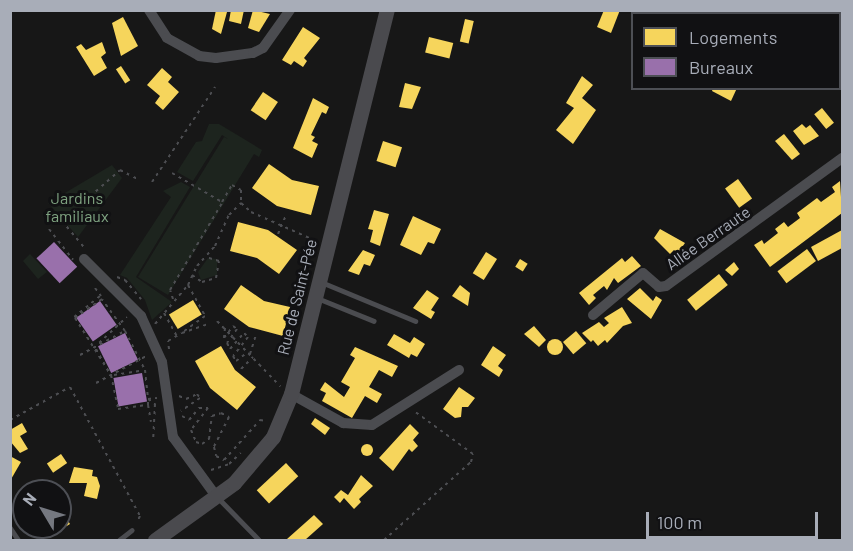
<!DOCTYPE html>
<html>
<head>
<meta charset="utf-8">
<style>
	body { margin:0 }
	#map { position:relative; width:853px; height:551px; overflow:hidden; background:#171717; font-family:Barlow,sans-serif }
	div>[style] { position:absolute }
	[style*='--x'] { left:calc(var(--x)*1px); top:calc(var(--y)*1px); width:calc(var(--w)*1px); rotate:calc(var(--a)*1deg) }
	.green>* { inset:0; background:#1d241e }
	.homes>* { inset:0; background:#f6d55c; transform-origin:0 0 }
	.round { border-radius:50% }
	.offices>* { inset:0; background:#9970ab; transform-origin:0 0 }
	.path>* { height:2px; margin-top:-1px; transform-origin:0; background:repeating-linear-gradient(90deg,#4d4e52 0 3px,transparent 0 7.5px) }
	.service>* { height:5px; margin:-2.5px; padding:0 2.5px; transform-origin:2.5px; border-radius:2.5px; background:#4b4c50 }
	.minor>* { height:10px; margin:-5px; padding:0 5px; transform-origin:5px; border-radius:5px; background:#4b4c50 }
	.secondary>* { height:15px; margin:-7.5px; padding:0 7.5px; transform-origin:7.5px; border-radius:7.5px; background:#4a4a4e }
	span { translate:-50% -50%; white-space:nowrap; text-align:center; line-height:1.15; -webkit-text-stroke:6px #111113; paint-order:stroke }
	.park-label { font-size:16px; color:#7fa381 }
	.street-label { font-size:16px; color:#a8adb8 }
	.frame { position:absolute; inset:0; border:12px solid #a8adb8; pointer-events:none }
	.legend { position:absolute; left:631px; top:12px; width:210px; height:78px; box-sizing:border-box; background:#111113; border:2px solid #4d4f55; margin:0; padding:8px 10px; list-style:none; font-size:18px; color:#a8adb8 }
	.legend li { display:flex; align-items:center; gap:12px; height:30px }
	.legend b { width:30px; border:2px solid #4d4f55 }
	.north { position:absolute; left:12px; top:479px; width:60px; height:60px; box-sizing:border-box; background:#111113; border:2px solid #4d4f55; border-radius:50%; rotate:308deg; font-size:16px; font-weight:700; line-height:24px; text-align:center; color:#a8adb8 }
	.north::after { content:''; display:block; margin:auto; width:21px; height:27px; background:#757880; clip-path:polygon(50% 0,100% 100%,50% 72%,0 100%) }
	.scale { position:absolute; left:646px; top:512px; width:172px; height:27px; box-sizing:border-box; border:3px solid #a8adb8; border-top:0; padding-left:8px; font-size:18px; line-height:21px; white-space:nowrap; color:#a8adb8; -webkit-text-stroke:4px #111113; paint-order:stroke }
</style>
</head>
<body>
<div id="map">
	<div class="green">
		<i style="clip-path:polygon(209px 124px,219px 124px,262px 150px,259px 157px,254px 154px,168px 295px,138px 277px,224px 137px,228px 139px,222px 135px,193px 181px,177px 172px,196px 142px,202px 141px)"></i>
		<i style="clip-path:polygon(112px 165px,122px 178px,78px 237px,48px 203px)"></i>
		<i style="clip-path:polygon(181px 182px,190px 187px,136px 277px,172px 302px,152px 320px,145px 300px,127px 278px,120px 275px,171px 197px,163px 191px)"></i>
		<i style="clip-path:polygon(30px 254px,47px 272px,38px 279px,23px 261px)"></i>
		<i style="clip-path:polygon(208px 258px,217px 259px,217px 275px,201px 280px,198px 272px)"></i>
	</div>
	<div class="homes">
		<i style="clip-path:polygon(216px 10px,227px 12px,221px 34px,212px 29px)"></i>
		<i style="clip-path:polygon(231px 10px,244px 10px,241px 24px,229px 21px)"></i>
		<i style="clip-path:polygon(253px 10px,270px 14px,259px 32px,248px 28px)"></i>
		<i style="clip-path:polygon(604px 10px,620px 10px,611px 33px,597px 27px)"></i>
		<i style="clip-path:polygon(838px 10px,842px 10px,840px 55px,837px 14px)"></i>
		<i style="clip-path:polygon(123px 17px,138px 46px,121px 56px,112px 23px)"></i>
		<i style="left:465px;top:19px;width:9px;height:23px;rotate:13deg"></i>
		<i style="clip-path:polygon(303px 27px,320px 38px,304px 58px,307px 61px,303px 67px,294px 61px,291px 65px,282px 60px)"></i>
		<i style="left:429px;top:37px;width:25px;height:16px;rotate:14deg"></i>
		<i style="clip-path:polygon(102px 42px,106px 53px,101px 57px,107px 68px,94px 76px,76px 47px,81px 44px,86px 50px)"></i>
		<i style="left:121px;top:66px;width:17px;height:6px;rotate:57deg"></i>
		<i style="clip-path:polygon(162px 68px,172px 77px,168px 82px,179px 92px,163px 110px,155px 103px,160px 96px,147px 85px)"></i>
		<i style="clip-path:polygon(582px 76px,593px 85px,582px 98px,596px 110px,573px 144px,556px 130px,574px 108px,566px 103px)"></i>
		<i style="clip-path:polygon(405px 83px,421px 87px,412px 109px,399px 107px)"></i>
		<i style="clip-path:polygon(713px 88px,737px 88px,731px 101px,712px 91px)"></i>
		<i style="left:263px;top:92px;width:18px;height:22px;rotate:34deg"></i>
		<i style="clip-path:polygon(313px 98px,329px 107px,326px 114px,322px 112px,311px 135px,315px 137px,312px 141px,318px 144px,312px 158px,293px 148px)"></i>
		<i style="left:822px;top:108px;width:19px;height:10px;rotate:51deg"></i>
		<i style="clip-path:polygon(802px 124px,806px 128px,810px 125px,819px 136px,804px 145px,793px 131px)"></i>
		<i style="clip-path:polygon(784px 134px,800px 154px,792px 160px,775px 141px)"></i>
		<i style="left:383px;top:141px;width:20px;height:21px;rotate:18deg"></i>
		<i style="clip-path:polygon(269px 164px,292px 180px,319px 186px,311px 215px,277px 206px,252px 188px)"></i>
		<i style="left:738px;top:179px;width:24px;height:16px;rotate:54deg"></i>
		<i style="clip-path:polygon(840px 181px,842px 213px,770px 267px,754px 245px,762px 240px,764px 244px,778px 233px,775px 229px,784px 222px,788px 227px,800px 218px,797px 213px,817px 198px,821px 202px,835px 192px,832px 187px)"></i>
		<i style="clip-path:polygon(374px 210px,389px 214px,380px 246px,370px 242px,373px 230px,368px 229px)"></i>
		<i style="clip-path:polygon(413px 216px,441px 229px,434px 244px,428px 242px,421px 255px,400px 245px)"></i>
		<i style="clip-path:polygon(238px 222px,268px 230px,297px 250px,279px 274px,257px 258px,230px 251px)"></i>
		<i style="clip-path:polygon(660px 229px,685px 243px,678px 253px,674px 250px,670px 254px,654px 238px)"></i>
		<i style="clip-path:polygon(842px 230px,842px 248px,818px 261px,811px 247px)"></i>
		<i style="left:807px;top:249px;width:15px;height:37px;rotate:53deg"></i>
		<i style="clip-path:polygon(363px 250px,375px 255px,370px 266px,364px 264px,359px 275px,348px 271px)"></i>
		<i style="left:486px;top:252px;width:13px;height:25px;rotate:32deg"></i>
		<i style="clip-path:polygon(632px 256px,641px 266px,618px 283px,614px 278px,607px 290px,604px 286px,593px 295px,596px 298px,589px 305px,579px 293px,622px 258px,625px 262px)"></i>
		<i style="left:520px;top:259px;width:9px;height:9px;rotate:32deg"></i>
		<i style="clip-path:polygon(734px 262px,739px 269px,732px 276px,725px 270px)"></i>
		<i style="left:719px;top:274px;width:14px;height:41px;rotate:51deg"></i>
		<i style="clip-path:polygon(241px 285px,264px 301px,290px 307px,283px 336px,249px 327px,224px 309px)"></i>
		<i style="clip-path:polygon(460px 285px,470px 293px,468px 306px,452px 296px)"></i>
		<i style="clip-path:polygon(640px 288px,653px 301px,656px 296px,662px 300px,651px 319px,627px 299px)"></i>
		<i style="clip-path:polygon(427px 290px,439px 298px,431px 310px,435px 312px,431px 319px,413px 308px)"></i>
		<i style="left:193px;top:300px;width:17px;height:28px;rotate:59deg"></i>
		<i style="clip-path:polygon(622px 307px,632px 323px,623px 326px,607px 343px,605px 340px,598px 346px,593px 340px,591px 342px,582px 333px,599px 322px,604px 327px,609px 323px,604px 318px)"></i>
		<i style="clip-path:polygon(534px 326px,546px 340px,539px 347px,524px 334px)"></i>
		<i style="left:576px;top:331px;width:16px;height:17px;rotate:50deg"></i>
		<i style="clip-path:polygon(394px 334px,410px 343px,414px 337px,425px 344px,417px 357px,411px 354px,409px 358px,387px 345px)"></i>
		<i class="round" style="left:547px;top:339px;width:16px;height:16px"></i>
		<i style="clip-path:polygon(221px 346px,235px 370px,256px 387px,237px 410px,210px 388px,195px 361px)"></i>
		<i style="clip-path:polygon(493px 346px,506px 355px,498px 366px,503px 370px,499px 377px,481px 365px)"></i>
		<i style="clip-path:polygon(355px 347px,398px 366px,392px 377px,379px 370px,369px 387px,382px 394px,377px 403px,365px 396px,352px 418px,322px 401px,326px 393px,320px 390px,325px 382px,344px 397px,350px 387px,341px 382px,355px 358px,350px 355px)"></i>
		<i style="clip-path:polygon(459px 387px,475px 398px,468px 407px,462px 407px,461px 417px,455px 418px,443px 409px)"></i>
		<i style="clip-path:polygon(315px 418px,330px 428px,325px 435px,311px 424px)"></i>
		<i style="clip-path:polygon(22px 423px,27px 432px,20px 436px,28px 449px,20px 453px,10px 441px,10px 430px)"></i>
		<i style="clip-path:polygon(410px 424px,419px 433px,413px 440px,418px 446px,412px 452px,409px 449px,393px 471px,379px 458px)"></i>
		<i class="round" style="left:361px;top:444px;width:12px;height:12px"></i>
		<i style="left:61px;top:454px;width:11px;height:17px;rotate:56deg"></i>
		<i style="clip-path:polygon(10px 456px,21px 462px,10px 481px)"></i>
		<i style="left:286px;top:463px;width:18px;height:40px;rotate:47deg"></i>
		<i style="clip-path:polygon(74px 467px,93px 470px,92px 476px,97px 477px,100px 486px,97px 499px,84px 496px,87px 483px,69px 483px)"></i>
		<i style="clip-path:polygon(361px 475px,373px 486px,359px 499px,361px 502px,354px 509px,344px 498px,340px 503px,334px 497px,341px 490px,348px 495px)"></i>
		<i style="clip-path:polygon(60px 507px,70px 524px,47px 538px,41px 527px,60px 527px)"></i>
		<i style="clip-path:polygon(314px 515px,323px 524px,305px 540px,287px 539px)"></i>
	</div>
	<div class="offices">
		<i style="left:54px;top:242px;width:34px;height:24px;rotate:47deg"></i>
		<i style="left:100px;top:301px;width:29px;height:29px;rotate:55deg"></i>
		<i style="left:125px;top:333px;width:30px;height:30px;rotate:64deg"></i>
		<i style="left:142px;top:373px;width:29px;height:29px;rotate:80deg"></i>
	</div>
	<div class="path">
		<i style="--x:172;--y:173;--w:58;--a:30.1"></i>
		<i style="--x:222;--y:202;--w:20;--a:-60"></i>
		<i style="--x:232;--y:185;--w:10;--a:29"></i>
		<i style="--x:241;--y:190;--w:13;--a:90"></i>
		<i style="--x:241;--y:203;--w:13;--a:42"></i>
		<i style="--x:251;--y:212;--w:71;--a:24"></i>
		<i style="--x:152;--y:182;--w:114;--a:-56.4"></i>
		<i style="--x:62;--y:221;--w:77;--a:-41.3"></i>
		<i style="--x:120;--y:170;--w:20;--a:27"></i>
		<i style="--x:58;--y:224;--w:5;--a:-37"></i>
		<i style="--x:62;--y:221;--w:35;--a:50"></i>
		<i style="--x:49;--y:229;--w:39;--a:52"></i>
		<i style="--x:278;--y:234;--w:21;--a:-67"></i>
		<i style="--x:192;--y:275;--w:12;--a:35"></i>
		<i style="--x:202;--y:282;--w:15;--a:-16"></i>
		<i style="--x:216;--y:278;--w:17;--a:-80"></i>
		<i style="--x:219;--y:261;--w:14;--a:-163"></i>
		<i style="--x:117;--y:277;--w:9;--a:21"></i>
		<i style="--x:125;--y:280;--w:25;--a:50"></i>
		<i style="--x:188;--y:285;--w:35;--a:61"></i>
		<i style="--x:205;--y:316;--w:29;--a:144"></i>
		<i style="--x:182;--y:333;--w:28;--a:-19"></i>
		<i style="--x:95;--y:288;--w:10;--a:53"></i>
		<i style="--x:173;--y:299;--w:9;--a:-108"></i>
		<i style="--x:170;--y:290;--w:101;--a:-59.1"></i>
		<i style="--x:164;--y:313;--w:26;--a:61"></i>
		<i style="--x:74;--y:317;--w:35;--a:-39"></i>
		<i style="--x:217;--y:321;--w:91;--a:45.9"></i>
		<i style="--x:155;--y:324;--w:51;--a:-49.8"></i>
		<i style="--x:188;--y:285;--w:21;--a:-65"></i>
		<i style="--x:197;--y:266;--w:27;--a:-48"></i>
		<i style="--x:215;--y:246;--w:34;--a:-66"></i>
		<i style="--x:229;--y:215;--w:17;--a:-45"></i>
		<i style="--x:225;--y:328;--w:10;--a:96"></i>
		<i style="--x:224;--y:338;--w:15;--a:-53"></i>
		<i style="--x:233;--y:326;--w:5;--a:37"></i>
		<i style="--x:237;--y:329;--w:17;--a:126"></i>
		<i style="--x:227;--y:343;--w:7;--a:63"></i>
		<i style="--x:230;--y:349;--w:21;--a:-49"></i>
		<i style="--x:244;--y:333;--w:6;--a:45"></i>
		<i style="--x:248;--y:337;--w:24;--a:128"></i>
		<i style="--x:233;--y:356;--w:6;--a:59"></i>
		<i style="--x:236;--y:361;--w:15;--a:-37"></i>
		<i style="--x:125;--y:331;--w:39;--a:-126"></i>
		<i style="--x:102;--y:299;--w:33;--a:145"></i>
		<i style="--x:75;--y:318;--w:67;--a:57.7"></i>
		<i style="--x:111;--y:375;--w:35;--a:78"></i>
		<i style="--x:118;--y:409;--w:30;--a:-8"></i>
		<i style="--x:148;--y:405;--w:6;--a:-90"></i>
		<i style="--x:148;--y:399;--w:9;--a:36"></i>
		<i style="--x:155;--y:404;--w:35;--a:93"></i>
		<i style="--x:99;--y:343;--w:38;--a:-43"></i>
		<i style="--x:96;--y:349;--w:29;--a:61"></i>
		<i style="--x:169;--y:349;--w:8;--a:-97"></i>
		<i style="--x:168;--y:341;--w:16;--a:-30"></i>
		<i style="--x:250;--y:354;--w:21;--a:-73"></i>
		<i style="--x:80;--y:355;--w:51;--a:-28.1"></i>
		<i style="--x:125;--y:331;--w:44;--a:62.9"></i>
		<i style="--x:145;--y:370;--w:29;--a:84"></i>
		<i style="--x:148;--y:399;--w:9;--a:-6"></i>
		<i style="--x:241;--y:369;--w:17;--a:-45"></i>
		<i style="--x:114;--y:375;--w:30;--a:-9"></i>
		<i style="--x:96;--y:383;--w:59;--a:-28.3"></i>
		<i style="--x:179;--y:396;--w:8;--a:23"></i>
		<i style="--x:186;--y:399;--w:12;--a:-24"></i>
		<i style="--x:197;--y:394;--w:5;--a:53"></i>
		<i style="--x:200;--y:398;--w:23;--a:146"></i>
		<i style="--x:148;--y:405;--w:17;--a:80"></i>
		<i style="--x:182;--y:416;--w:8;--a:30"></i>
		<i style="--x:189;--y:420;--w:16;--a:-50"></i>
		<i style="--x:199;--y:408;--w:9;--a:0"></i>
		<i style="--x:208;--y:408;--w:28;--a:128"></i>
		<i style="--x:191;--y:430;--w:13;--a:67"></i>
		<i style="--x:196;--y:442;--w:6;--a:18"></i>
		<i style="--x:202;--y:444;--w:9;--a:-36"></i>
		<i style="--x:209;--y:439;--w:23;--a:-83"></i>
		<i style="--x:212;--y:416;--w:9;--a:-18"></i>
		<i style="--x:221;--y:413;--w:9;--a:27"></i>
		<i style="--x:229;--y:417;--w:34;--a:117"></i>
		<i style="--x:214;--y:447;--w:9;--a:77"></i>
		<i style="--x:216;--y:456;--w:9;--a:27"></i>
		<i style="--x:224;--y:460;--w:54;--a:-48"></i>
		<i style="--x:260;--y:420;--w:7;--a:8"></i>
		<i style="--x:10;--y:420;--w:68;--a:-28.8"></i>
		<i style="--x:70;--y:387;--w:147;--a:61.5"></i>
		<i style="--x:140;--y:516;--w:7;--a:117"></i>
		<i style="--x:211;--y:470;--w:19;--a:-18"></i>
		<i style="--x:229;--y:464;--w:16;--a:-43"></i>
		<i style="--x:384;--y:540;--w:117;--a:-41.9"></i>
		<i style="--x:471;--y:462;--w:8;--a:-76"></i>
		<i style="--x:473;--y:454;--w:73;--a:-143.9"></i>
	</div>
	<div class="service">
		<i style="--x:321;--y:282;--w:102;--a:22.5"></i>
		<i style="--x:317;--y:298;--w:61;--a:22"></i>
		<i style="--x:216;--y:496;--w:62;--a:45.7"></i>
		<i style="--x:10;--y:528;--w:14;--a:56"></i>
		<i style="--x:119;--y:540;--w:16;--a:-38"></i>
	</div>
	<div class="minor">
		<i style="--x:149;--y:10;--w:33;--a:57"></i>
		<i style="--x:167;--y:38;--w:37;--a:29"></i>
		<i style="--x:199;--y:56;--w:17;--a:7"></i>
		<i style="--x:216;--y:58;--w:37;--a:-8"></i>
		<i style="--x:253;--y:53;--w:11;--a:-27"></i>
		<i style="--x:263;--y:48;--w:47;--a:-54.6"></i>
		<i style="--x:753;--y:14;--w:4;--a:-90"></i>
		<i style="--x:84;--y:259;--w:81;--a:45"></i>
		<i style="--x:141;--y:316;--w:51;--a:65.5"></i>
		<i style="--x:162;--y:362;--w:76;--a:81.7"></i>
		<i style="--x:173;--y:437;--w:73;--a:53.9"></i>
		<i style="--x:593;--y:315;--w:65;--a:-40"></i>
		<i style="--x:643;--y:273;--w:21;--a:41"></i>
		<i style="--x:659;--y:287;--w:7;--a:-8"></i>
		<i style="--x:666;--y:286;--w:218;--a:-36"></i>
		<i style="--x:291;--y:394;--w:60;--a:29.1"></i>
		<i style="--x:343;--y:423;--w:29;--a:4"></i>
		<i style="--x:372;--y:425;--w:103;--a:-32.3"></i>
	</div>
	<div class="secondary">
		<i style="--x:155;--y:540;--w:97;--a:-35.8"></i>
		<i style="--x:234;--y:483;--w:60;--a:-49.7"></i>
		<i style="--x:273;--y:437;--w:47;--a:-67.3"></i>
		<i style="--x:291;--y:394;--w:396;--a:-76"></i>
	</div>
	<div class="park-label">
		<span style="left:77px;top:207px">Jardins<br>familiaux</span>
	</div>
	<div class="street-label">
		<span style="left:708px;top:238px;rotate:-35deg">Allée Berraute</span>
		<span style="left:297px;top:297px;rotate:-76deg">Rue de Saint-Pée</span>
	</div>
	<div class="frame"></div>
	<ul class="legend">
	<li><b style="height:16px;background:#f6d55c"></b>Logements</li>
	<li><b style="height:16px;background:#9970ab"></b>Bureaux</li>
	</ul>
	<div class="north">N</div>
	<div class="scale">100 m</div>
</div>
</body>
</html>
